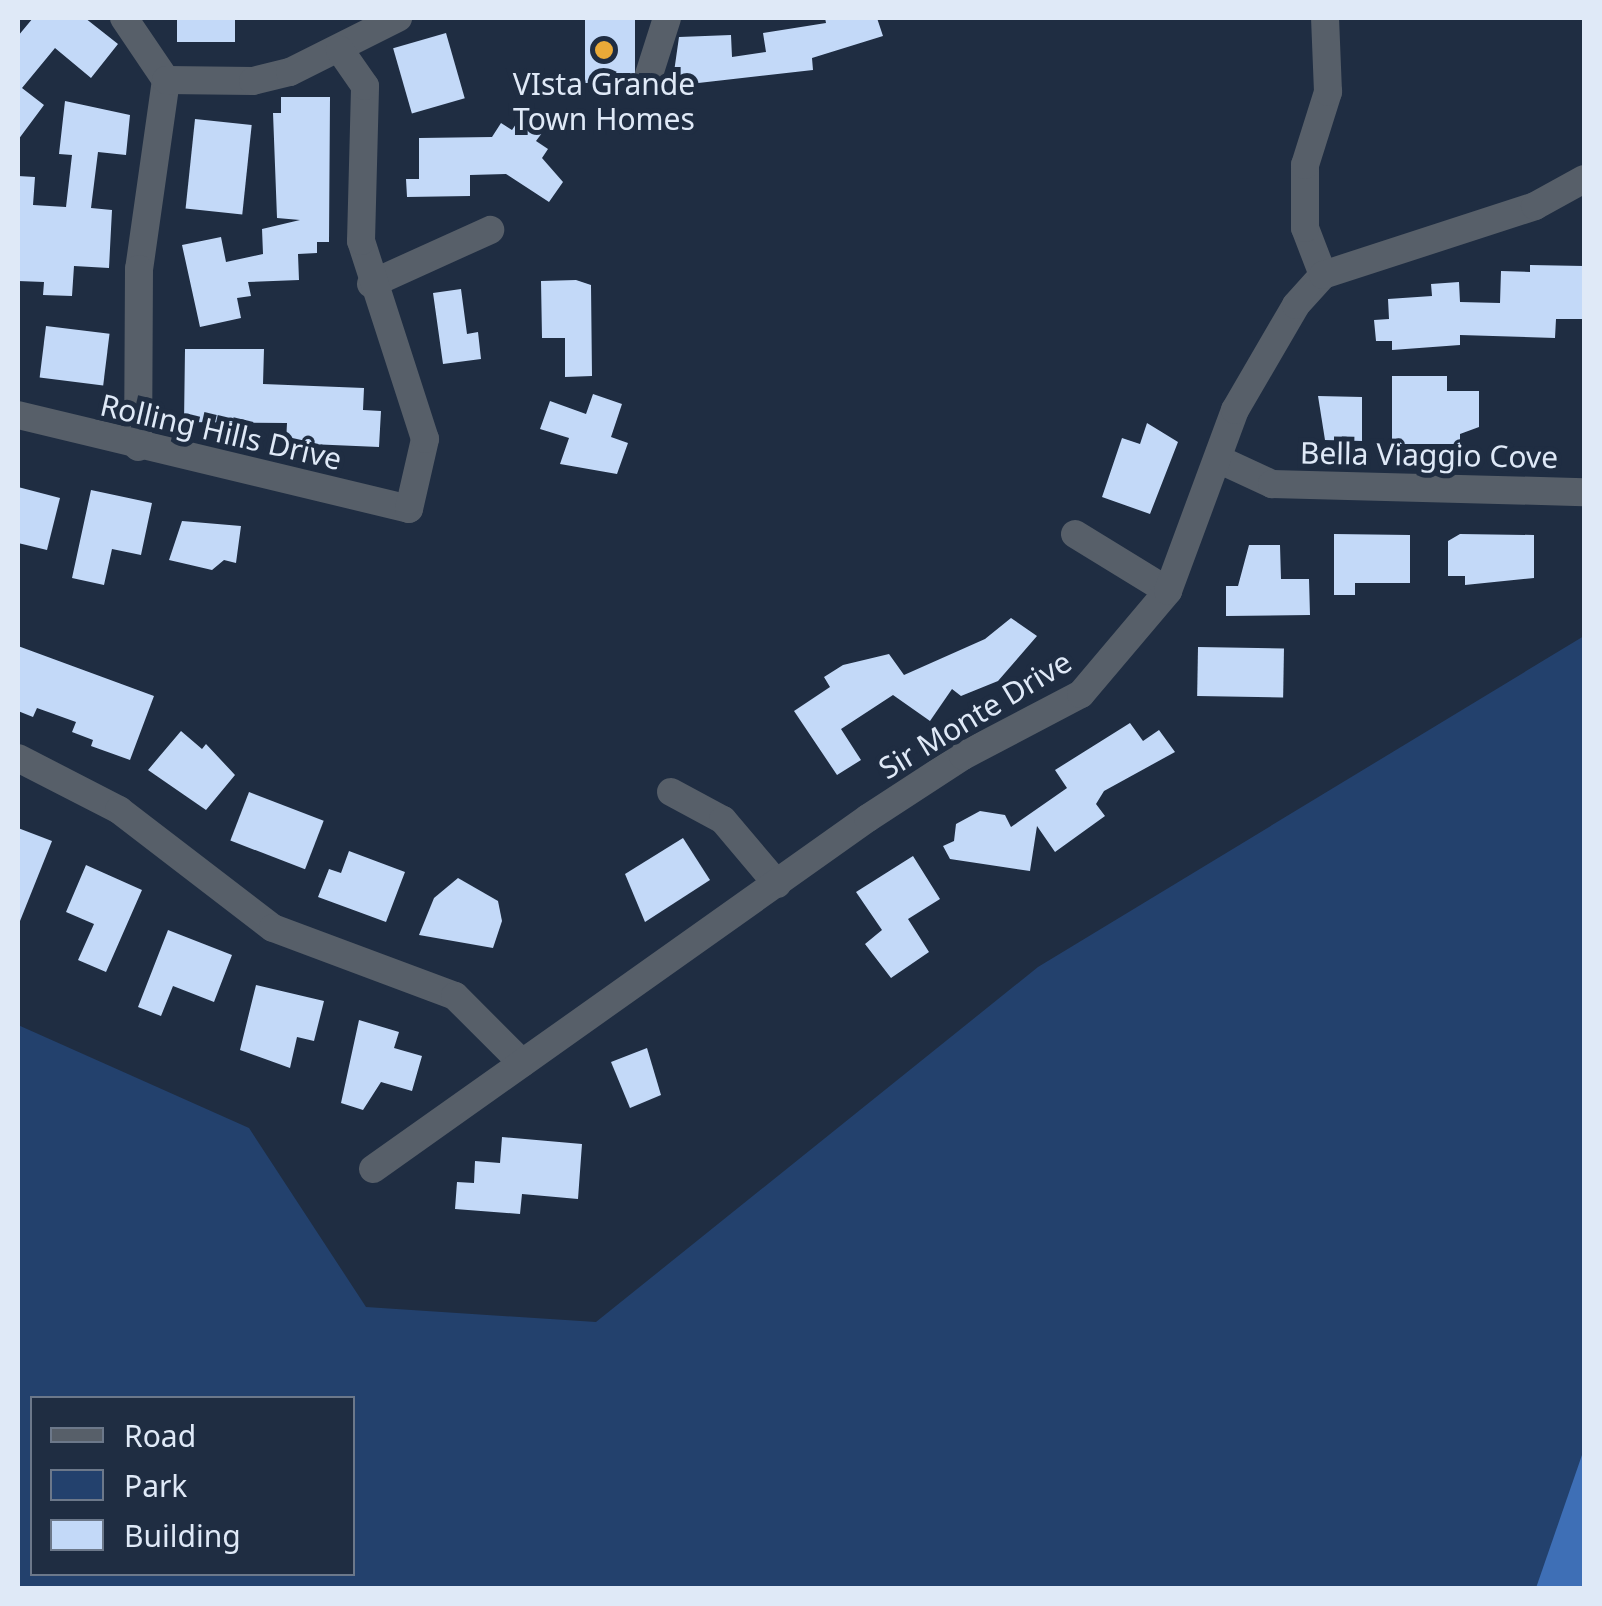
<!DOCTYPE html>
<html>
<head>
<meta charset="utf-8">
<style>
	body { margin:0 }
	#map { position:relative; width:1602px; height:1606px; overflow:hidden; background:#1f2d42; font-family:"Noto Sans",sans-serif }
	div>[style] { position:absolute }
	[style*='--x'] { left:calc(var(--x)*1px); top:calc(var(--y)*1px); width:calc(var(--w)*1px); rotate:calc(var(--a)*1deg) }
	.green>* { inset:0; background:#23416d }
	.water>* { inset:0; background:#3e6fb6 }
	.building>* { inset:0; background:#c3d9f8; transform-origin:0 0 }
	.minor>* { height:28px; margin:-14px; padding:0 14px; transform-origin:14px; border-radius:14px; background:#575f69 }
	.dots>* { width:28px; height:28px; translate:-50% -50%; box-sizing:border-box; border:5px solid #1f2d42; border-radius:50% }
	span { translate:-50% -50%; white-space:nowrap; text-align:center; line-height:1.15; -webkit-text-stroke:10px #1f2d42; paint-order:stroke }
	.poi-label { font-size:30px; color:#dfe9f7 }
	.street-label { font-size:30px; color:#dfe9f7 }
	.frame { position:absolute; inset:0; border:20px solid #dfe9f7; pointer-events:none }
	.legend { position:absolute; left:30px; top:1396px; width:325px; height:180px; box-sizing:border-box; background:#1f2d42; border:2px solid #6c788a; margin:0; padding:12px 18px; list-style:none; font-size:30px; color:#dfe9f7 }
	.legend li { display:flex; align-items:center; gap:20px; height:50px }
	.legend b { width:50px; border:2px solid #6c788a }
</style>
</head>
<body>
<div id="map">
	<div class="green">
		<i style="clip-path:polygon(evenodd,1584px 636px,1584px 1588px,18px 1588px,18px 1025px,249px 1128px,366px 1307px,596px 1322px,1038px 967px,1584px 636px,32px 1398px,352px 1398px,352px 1574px,32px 1574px,32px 1398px)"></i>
	</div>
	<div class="water">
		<i style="clip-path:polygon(1584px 1450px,1584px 1588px,1536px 1588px,1582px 1455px)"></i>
	</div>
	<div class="building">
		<i style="clip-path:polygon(33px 18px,85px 18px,118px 44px,91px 78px,55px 48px,22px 88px,44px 105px,18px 140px,18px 36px)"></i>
		<i style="left:177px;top:18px;width:58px;height:24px"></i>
		<i style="left:585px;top:18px;width:50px;height:65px"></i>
		<i style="clip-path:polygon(825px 18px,877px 18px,883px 36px,812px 58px,813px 70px,672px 86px,679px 37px,731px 35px,732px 57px,766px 52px,763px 33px,826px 23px)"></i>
		<i style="left:446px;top:33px;width:68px;height:55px;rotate:74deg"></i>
		<i style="clip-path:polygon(281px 97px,330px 97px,329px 242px,317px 242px,317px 253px,298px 254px,299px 280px,248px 282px,251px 296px,237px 298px,241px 318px,200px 327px,182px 245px,221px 237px,226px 262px,263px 254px,262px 229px,300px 220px,277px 218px,273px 113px,281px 113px)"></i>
		<i style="clip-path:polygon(65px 101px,130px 115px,126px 155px,98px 152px,91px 208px,112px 210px,109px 268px,74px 266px,72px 296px,43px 295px,44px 282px,18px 281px,18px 176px,35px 177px,33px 205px,66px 207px,72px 155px,59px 154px)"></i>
		<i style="clip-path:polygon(520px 118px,542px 133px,536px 141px,548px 149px,542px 158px,563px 182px,549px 202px,506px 174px,470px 175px,470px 196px,407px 197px,406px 179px,419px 179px,419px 138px,492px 137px,501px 123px,512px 130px)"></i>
		<i style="left:195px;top:119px;width:57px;height:90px;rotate:6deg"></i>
		<i style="clip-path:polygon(1530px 265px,1584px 266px,1584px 319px,1556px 319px,1555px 338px,1460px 335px,1460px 345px,1392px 350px,1392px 341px,1376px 341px,1374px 320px,1389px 319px,1388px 299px,1432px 296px,1431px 284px,1459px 282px,1460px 302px,1500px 303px,1501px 271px,1530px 272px)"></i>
		<i style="clip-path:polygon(576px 280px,591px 285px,592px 376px,565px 377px,565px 338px,542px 338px,541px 281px)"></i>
		<i style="clip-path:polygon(461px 289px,467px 334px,478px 332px,481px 359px,443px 364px,433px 293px)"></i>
		<i style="left:46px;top:326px;width:64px;height:52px;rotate:7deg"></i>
		<i style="clip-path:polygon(185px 349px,264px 349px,263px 384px,364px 388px,363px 410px,381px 411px,379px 447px,286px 443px,287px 423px,184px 422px)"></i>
		<i style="clip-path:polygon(1392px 376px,1447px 376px,1447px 391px,1479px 391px,1479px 427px,1460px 434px,1460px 444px,1392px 444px)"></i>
		<i style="clip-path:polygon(593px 394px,622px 404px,611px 437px,628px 443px,617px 474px,560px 464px,569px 438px,540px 429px,550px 401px,586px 414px)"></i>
		<i style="clip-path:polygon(1318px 396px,1362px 397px,1362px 441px,1325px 440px)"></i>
		<i style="clip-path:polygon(1147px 423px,1178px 442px,1150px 514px,1102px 497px,1122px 438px,1140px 444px)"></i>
		<i style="clip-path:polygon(18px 487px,60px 498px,47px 550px,18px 543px)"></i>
		<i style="clip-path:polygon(91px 490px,152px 503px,141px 555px,112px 549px,104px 585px,72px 578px)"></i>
		<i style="clip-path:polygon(182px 521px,241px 526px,236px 563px,224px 560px,212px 570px,169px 560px)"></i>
		<i style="clip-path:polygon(1334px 534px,1410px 535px,1410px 583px,1355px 583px,1355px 595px,1334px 595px)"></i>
		<i style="clip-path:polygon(1460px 534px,1534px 535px,1534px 578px,1465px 585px,1465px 576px,1448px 576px,1448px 541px)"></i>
		<i style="clip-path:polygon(1249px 545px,1280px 545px,1281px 579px,1309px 579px,1310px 615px,1226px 616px,1226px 586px,1238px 586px)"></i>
		<i style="clip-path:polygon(1011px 618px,1037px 636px,998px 681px,961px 696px,952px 689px,930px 721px,893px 695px,841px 729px,861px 760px,837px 775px,794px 711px,830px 687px,824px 677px,843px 665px,889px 654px,904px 675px,985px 639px)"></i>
		<i style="clip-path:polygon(18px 646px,154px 696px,130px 760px,91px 746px,93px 740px,72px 732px,76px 722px,37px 708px,33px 717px,18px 711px)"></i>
		<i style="left:1198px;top:647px;width:86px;height:49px;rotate:1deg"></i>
		<i style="clip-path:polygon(1130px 723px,1143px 741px,1159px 730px,1175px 752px,1104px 791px,1096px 804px,1105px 816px,1055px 852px,1037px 826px,1030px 871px,950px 859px,943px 846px,954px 841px,956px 824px,980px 811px,1005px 815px,1011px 827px,1067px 788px,1055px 770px)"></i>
		<i style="clip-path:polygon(181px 731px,202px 749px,206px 744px,235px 775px,206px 810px,148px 770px)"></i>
		<i style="left:249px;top:792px;width:80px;height:52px;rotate:21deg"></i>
		<i style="clip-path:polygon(18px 828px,52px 841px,18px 926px)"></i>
		<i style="clip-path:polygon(683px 838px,710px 880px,645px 922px,625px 874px)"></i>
		<i style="clip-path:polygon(349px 851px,405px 872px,386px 922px,318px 897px,329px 869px,341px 873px)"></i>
		<i style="clip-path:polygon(913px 856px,940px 899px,908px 919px,929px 952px,891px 978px,865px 944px,882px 930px,856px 892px)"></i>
		<i style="clip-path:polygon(86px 865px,142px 890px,106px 972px,78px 960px,94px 924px,66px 912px)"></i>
		<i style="clip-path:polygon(458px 878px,498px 901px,502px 921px,493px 948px,419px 935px,434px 898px)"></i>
		<i style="clip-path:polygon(168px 930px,232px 955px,214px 1002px,173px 986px,161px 1016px,138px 1007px)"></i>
		<i style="clip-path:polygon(256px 985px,324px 1001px,314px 1041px,297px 1037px,290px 1068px,240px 1050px)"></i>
		<i style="clip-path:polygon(359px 1020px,399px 1032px,394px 1048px,422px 1056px,412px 1091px,381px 1082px,363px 1110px,341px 1103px)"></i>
		<i style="clip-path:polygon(647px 1048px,661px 1095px,630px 1108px,611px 1062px)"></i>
		<i style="clip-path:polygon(502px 1137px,582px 1144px,578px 1199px,522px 1194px,520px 1214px,455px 1209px,457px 1182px,474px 1183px,475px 1161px,500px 1163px)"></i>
	</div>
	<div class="minor">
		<i style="--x:124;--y:18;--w:75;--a:55.9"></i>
		<i style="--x:166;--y:80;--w:191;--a:98.1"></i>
		<i style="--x:139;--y:269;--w:178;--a:90.3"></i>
		<i style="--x:166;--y:80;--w:87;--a:0.7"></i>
		<i style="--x:253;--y:81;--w:38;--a:-14"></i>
		<i style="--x:290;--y:72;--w:121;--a:-26.6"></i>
		<i style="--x:646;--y:84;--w:69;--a:-72.3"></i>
		<i style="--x:1323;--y:275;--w:50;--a:-111"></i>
		<i style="--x:1305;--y:228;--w:63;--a:-90"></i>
		<i style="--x:1305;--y:165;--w:77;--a:-72.5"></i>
		<i style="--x:1328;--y:92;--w:74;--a:-92.3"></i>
		<i style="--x:371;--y:284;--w:131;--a:-24.4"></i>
		<i style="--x:18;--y:415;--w:402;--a:13.5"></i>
		<i style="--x:409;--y:509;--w:72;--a:-77.1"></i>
		<i style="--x:425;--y:439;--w:208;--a:-107.9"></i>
		<i style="--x:361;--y:241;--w:155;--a:-88.5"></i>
		<i style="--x:365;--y:86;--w:44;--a:-124.8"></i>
		<i style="--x:1218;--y:459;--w:60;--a:24.8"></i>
		<i style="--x:1272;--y:484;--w:312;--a:1.5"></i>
		<i style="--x:1075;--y:534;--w:109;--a:31.5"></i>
		<i style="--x:18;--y:758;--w:114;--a:27.2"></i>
		<i style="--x:119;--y:810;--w:194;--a:37.5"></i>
		<i style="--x:273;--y:928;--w:194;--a:20.5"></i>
		<i style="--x:455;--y:996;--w:95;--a:45"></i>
		<i style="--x:671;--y:792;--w:59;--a:28.3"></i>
		<i style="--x:723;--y:820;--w:84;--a:49.8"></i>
		<i style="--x:373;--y:1169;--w:607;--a:-35.34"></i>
		<i style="--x:868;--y:818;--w:113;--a:-33.1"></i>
		<i style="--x:963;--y:756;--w:133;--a:-27.7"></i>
		<i style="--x:1081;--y:694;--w:135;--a:-49.8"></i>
		<i style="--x:1168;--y:591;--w:193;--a:-69.7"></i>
		<i style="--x:1235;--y:410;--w:121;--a:-59.8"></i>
		<i style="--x:1296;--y:305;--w:40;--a:-48"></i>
		<i style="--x:1323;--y:275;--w:223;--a:-18"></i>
		<i style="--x:1535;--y:206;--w:56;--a:-28.9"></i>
	</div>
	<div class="dots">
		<i style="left:604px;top:50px;background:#eaaa38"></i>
	</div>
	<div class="poi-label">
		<span style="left:604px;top:101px">VIsta Grande<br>Town Homes</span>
	</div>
	<div class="street-label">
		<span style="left:221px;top:432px;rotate:13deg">Rolling Hills Drive</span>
		<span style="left:1429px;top:455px;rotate:1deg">Bella Viaggio Cove</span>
		<span style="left:975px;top:715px;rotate:-31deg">Sir Monte Drive</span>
	</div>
	<div class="frame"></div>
	<ul class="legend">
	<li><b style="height:12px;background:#575f69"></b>Road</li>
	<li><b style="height:28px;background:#23416d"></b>Park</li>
	<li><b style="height:28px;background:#c3d9f8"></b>Building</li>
	</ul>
</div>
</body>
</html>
